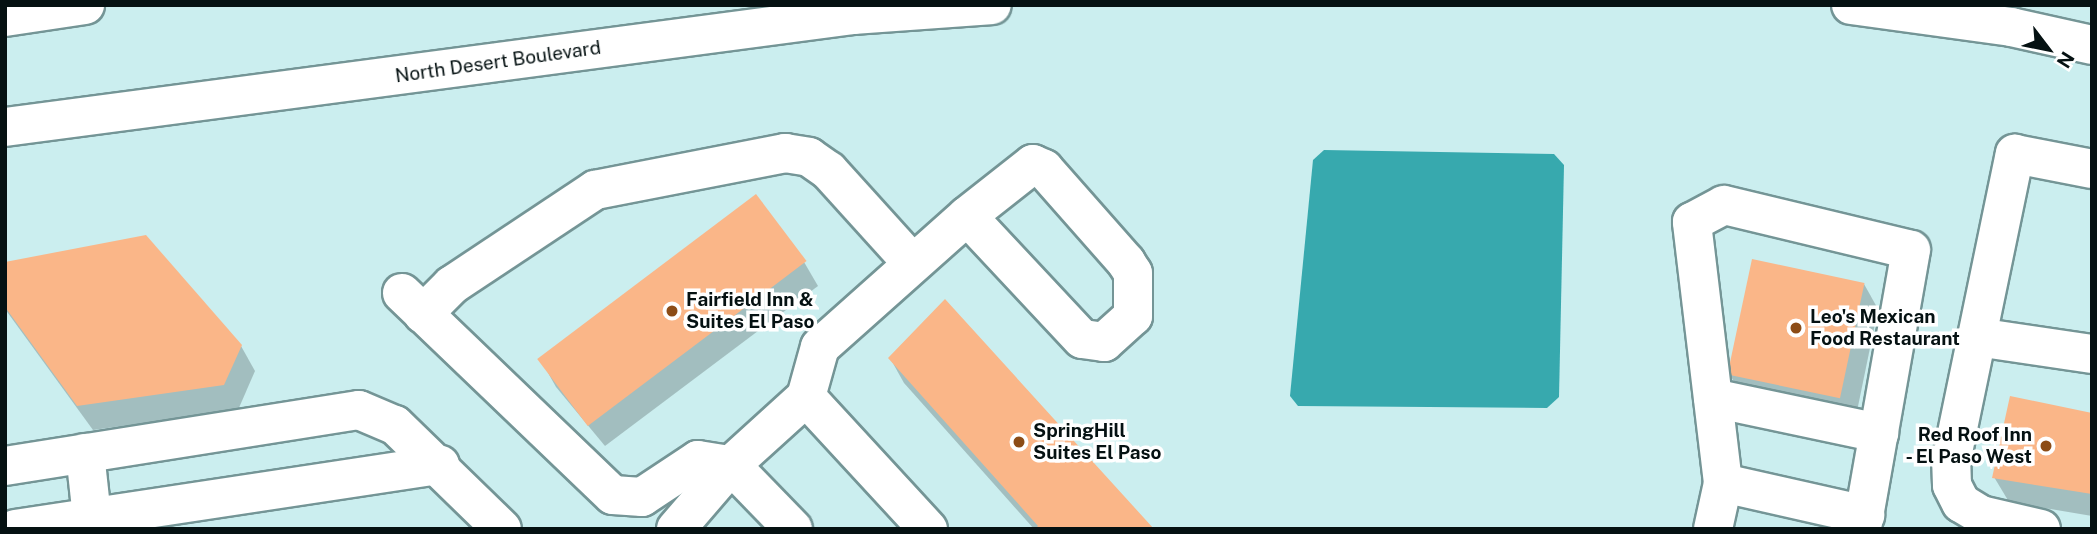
<!DOCTYPE html>
<html>
<head>
<meta charset="utf-8">
<style>
	body { margin:0 }
	#map { position:relative; width:2097px; height:534px; overflow:hidden; background:#cbeeef; font-family:"Public Sans",sans-serif }
	div>[style] { position:absolute }
	[style*='--x'] { left:calc(var(--x)*1px); top:calc(var(--y)*1px); width:calc(var(--w)*1px); rotate:calc(var(--a)*1deg) }
	.water>* { inset:0; background:#37a9ae }
	.shadow>* { inset:0; background:#0003 }
	.building>* { inset:0; background:#fab688; transform-origin:0 0 }
	.roads { filter:drop-shadow(2px 0 #749596) drop-shadow(-2px 0 #749596) drop-shadow(0 2px #749596) drop-shadow(0 -2px #749596) }
	.minor>* { height:38px; margin:-19px; padding:0 19px; transform-origin:19px; border-radius:19px; background:#fff }
	.major>* { height:38px; margin:-19px; padding:0 19px; transform-origin:19px; border-radius:19px; background:#fff }
	.highway>* { height:38px; margin:-19px; padding:0 19px; transform-origin:19px; border-radius:19px; background:#fff }
	.dots>* { width:19px; height:19px; translate:-50% -50%; box-sizing:border-box; border:4px solid #fff; border-radius:50% }
	span { translate:-50% -50%; white-space:nowrap; text-align:center; line-height:1.15; -webkit-text-stroke:7px #fff; paint-order:stroke }
	.street-label { font-size:19px; color:#051112 }
	.poi-label { font-size:19px; color:#051112; font-weight:700 }
	.left { translate:0 -50%; text-align:left }
	.right { translate:-100% -50%; text-align:right }
	.frame { position:absolute; inset:0; border:7px solid #051112; pointer-events:none }
	.north { position:absolute; left:2013px; top:14px; width:70px; height:70px; -webkit-text-stroke:5px #fff; paint-order:stroke; rotate:122deg; font-size:19px; font-weight:700; line-height:28px; text-align:center; color:#051112 }
	.north::after { content:''; display:block; margin:auto; width:24px; height:32px; background:#051112; clip-path:polygon(50% 0,100% 100%,50% 72%,0 100%) }
</style>
</head>
<body>
<div id="map">
	<div class="water">
		<i style="clip-path:polygon(1324px 150px,1554px 154px,1564px 165px,1559px 397px,1547px 408px,1298px 406px,1290px 396px,1313px 160px)"></i>
	</div>
	<div class="shadow">
		<i style="clip-path:polygon(804px 262px,818px 286px,605px 446px,556px 387px,542px 362px)"></i>
		<i style="clip-path:polygon(5px 264px,241px 346px,255px 371px,238px 410px,93px 430px,5px 309px)"></i>
		<i style="clip-path:polygon(1864px 284px,1878px 309px,1855px 421px,1743px 398px,1729px 373px)"></i>
		<i style="clip-path:polygon(890px 358px,1151px 529px,1034px 529px,904px 383px)"></i>
		<i style="clip-path:polygon(2092px 415px,2092px 516px,2009px 502px,1994px 477px)"></i>
	</div>
	<div class="building">
		<i style="left:756px;top:194px;width:84px;height:274px;rotate:53deg"></i>
		<i style="clip-path:polygon(146px 235px,242px 345px,224px 385px,77px 406px,5px 307px,5px 262px)"></i>
		<i style="left:1752px;top:259px;width:115px;height:118px;rotate:12deg"></i>
		<i style="clip-path:polygon(945px 299px,1154px 529px,1035px 529px,1038px 526px,888px 358px)"></i>
		<i style="clip-path:polygon(2010px 396px,2092px 413px,2092px 494px,1992px 478px)"></i>
	</div>
	<div class="roads">
		<div class="minor">
			<i style="--x:402;--y:293;--w:292;--a:43.8"></i>
			<i style="--x:613;--y:495;--w:29;--a:4"></i>
			<i style="--x:642;--y:497;--w:67;--a:-33.5"></i>
			<i style="--x:698;--y:460;--w:33;--a:9"></i>
			<i style="--x:731;--y:465;--w:101;--a:-42.2"></i>
			<i style="--x:806;--y:397;--w:52;--a:-74.4"></i>
			<i style="--x:820;--y:347;--w:197;--a:-41.7"></i>
			<i style="--x:967;--y:216;--w:84;--a:-38.2"></i>
			<i style="--x:1033;--y:164;--w:12;--a:24"></i>
			<i style="--x:1044;--y:169;--w:124;--a:48.6"></i>
			<i style="--x:1126;--y:262;--w:13;--a:58"></i>
			<i style="--x:1133;--y:273;--w:43;--a:90"></i>
			<i style="--x:1133;--y:316;--w:39;--a:138"></i>
			<i style="--x:1104;--y:342;--w:22;--a:-172"></i>
			<i style="--x:1082;--y:339;--w:168;--a:-133.1"></i>
			<i style="--x:423;--y:314;--w:41;--a:-45"></i>
			<i style="--x:452;--y:285;--w:172;--a:-33.6"></i>
			<i style="--x:595;--y:190;--w:194;--a:-11"></i>
			<i style="--x:785;--y:153;--w:24;--a:9"></i>
			<i style="--x:809;--y:157;--w:24;--a:35"></i>
			<i style="--x:829;--y:171;--w:124;--a:47.9"></i>
			<i style="--x:1977;--y:337;--w:116;--a:8.4"></i>
			<i style="--x:806;--y:397;--w:180;--a:47.3"></i>
			<i style="--x:1713;--y:398;--w:170;--a:11.9"></i>
			<i style="--x:85;--y:453;--w:64;--a:83.8"></i>
			<i style="--x:5;--y:466;--w:358;--a:-9"></i>
			<i style="--x:359;--y:410;--w:39;--a:23"></i>
			<i style="--x:395;--y:425;--w:149;--a:44.2"></i>
			<i style="--x:1723;--y:483;--w:146;--a:12.7"></i>
			<i style="--x:15;--y:529;--w:430;--a:-8.6"></i>
			<i style="--x:676;--y:529;--w:84;--a:-49.3"></i>
			<i style="--x:731;--y:465;--w:89;--a:45.9"></i>
			<i style="--x:1713;--y:529;--w:47;--a:-77.7"></i>
			<i style="--x:1723;--y:483;--w:263;--a:-96.8"></i>
			<i style="--x:1692;--y:222;--w:36;--a:-28"></i>
			<i style="--x:1724;--y:205;--w:192;--a:13.5"></i>
			<i style="--x:1911;--y:250;--w:283;--a:100"></i>
			<i style="--x:2041;--y:529;--w:62;--a:-166.9"></i>
			<i style="--x:1981;--y:515;--w:23;--a:-149"></i>
			<i style="--x:1961;--y:503;--w:20;--a:-117"></i>
			<i style="--x:1952;--y:485;--w:23;--a:-92"></i>
			<i style="--x:1951;--y:462;--w:315;--a:-78.3"></i>
			<i style="--x:2015;--y:154;--w:78;--a:11"></i>
		</div>
		<div class="major">
			<i style="--x:1851;--y:5;--w:162;--a:7.8"></i>
			<i style="--x:2011;--y:27;--w:83;--a:12.5"></i>
			<i style="--x:5;--y:127;--w:856;--a:-7.52"></i>
			<i style="--x:854;--y:15;--w:138;--a:-4.1"></i>
		</div>
		<div class="highway">
			<i style="--x:5;--y:17;--w:81;--a:-8.5"></i>
		</div>
	</div>
	<div class="dots">
		<i style="left:672px;top:311px;background:#8c4c16"></i>
		<i style="left:1796px;top:328px;background:#8c4c16"></i>
		<i style="left:1019px;top:442px;background:#8c4c16"></i>
		<i style="left:2046px;top:446px;background:#8c4c16"></i>
	</div>
	<div class="street-label">
		<span style="left:498px;top:62px;rotate:-8deg">North Desert Boulevard</span>
	</div>
	<div class="poi-label">
		<span class="left" style="left:686px;top:311px">Fairfield Inn &amp;<br>Suites El Paso</span>
		<span class="left" style="left:1810px;top:328px">Leo's Mexican<br>Food Restaurant</span>
		<span class="left" style="left:1033px;top:442px">SpringHill<br>Suites El Paso</span>
		<span class="right" style="left:2032px;top:446px">Red Roof Inn<br>- El Paso West</span>
	</div>
	<div class="frame"></div>
	<div class="north">N</div>
</div>
</body>
</html>
